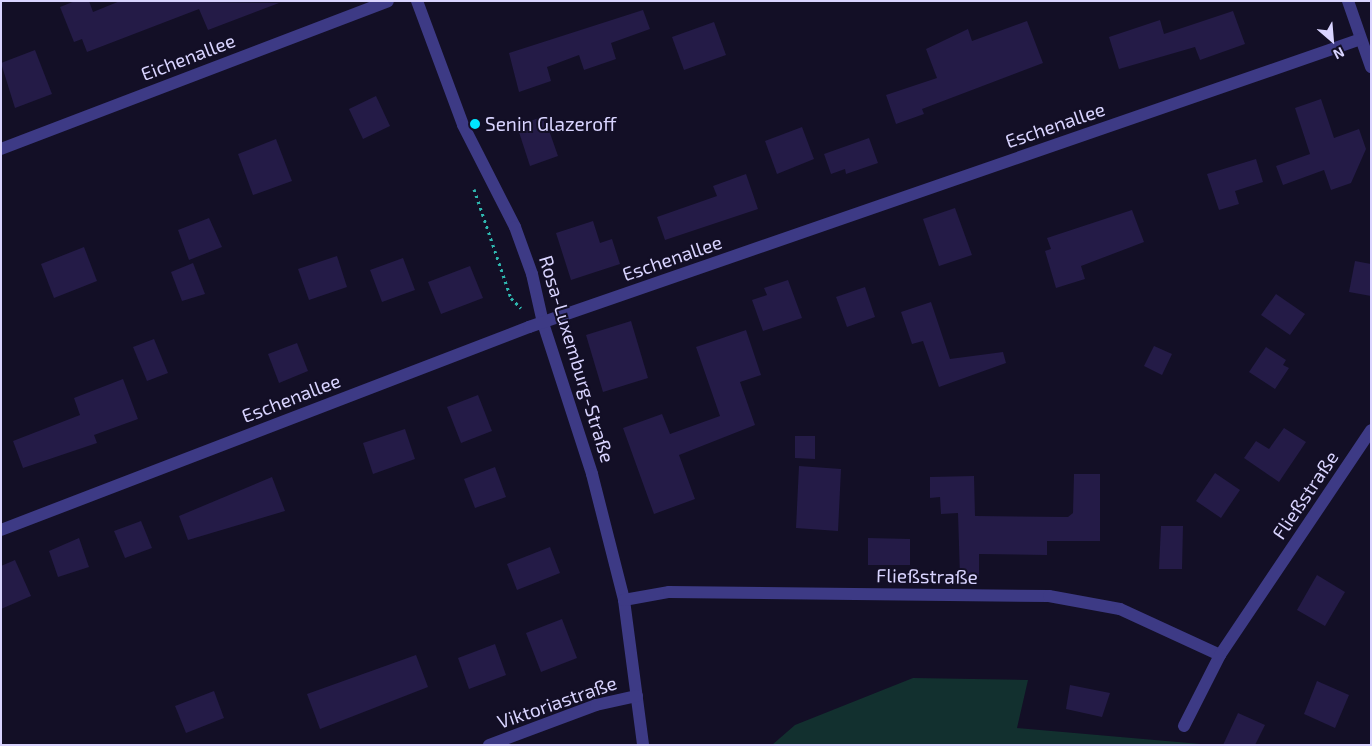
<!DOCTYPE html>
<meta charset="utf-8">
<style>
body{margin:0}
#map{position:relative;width:1372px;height:746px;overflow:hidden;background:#130f26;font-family:"Exo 2",sans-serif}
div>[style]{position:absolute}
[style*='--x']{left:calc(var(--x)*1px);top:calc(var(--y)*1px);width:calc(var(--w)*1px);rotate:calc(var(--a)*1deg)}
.green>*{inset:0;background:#12302f}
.building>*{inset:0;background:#241b47}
.path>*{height:3px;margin-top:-1.5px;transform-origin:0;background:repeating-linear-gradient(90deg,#2fb8b0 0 2.5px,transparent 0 6.5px)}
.minor>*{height:12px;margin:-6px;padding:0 6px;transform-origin:6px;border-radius:6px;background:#3d3a85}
.dots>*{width:14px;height:14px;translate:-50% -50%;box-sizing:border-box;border:2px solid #130f26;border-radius:50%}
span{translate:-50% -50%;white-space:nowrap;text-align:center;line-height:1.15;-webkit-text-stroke:4px #130f26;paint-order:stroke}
.street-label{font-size:19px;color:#d9d4ff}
.poi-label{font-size:19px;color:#d9d4ff}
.left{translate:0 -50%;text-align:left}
.frame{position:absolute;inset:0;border:2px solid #d9d4ff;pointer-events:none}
.north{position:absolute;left:1307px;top:15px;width:50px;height:50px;-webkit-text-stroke:4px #130f26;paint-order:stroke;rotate:153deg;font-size:14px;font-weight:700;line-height:20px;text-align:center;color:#d9d4ff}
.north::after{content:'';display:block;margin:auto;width:18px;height:22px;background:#d9d4ff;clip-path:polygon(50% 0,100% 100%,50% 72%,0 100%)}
</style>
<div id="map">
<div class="green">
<i style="clip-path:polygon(913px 678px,1028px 680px,1017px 728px,1212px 745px,772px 745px,795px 725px)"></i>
</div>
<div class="building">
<i style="clip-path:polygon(75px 1px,89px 1px,93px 12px,120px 1px,279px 3px,208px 30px,199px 9px,87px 52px,82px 39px,74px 42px,60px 7px)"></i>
<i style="clip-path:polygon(643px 10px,650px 29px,611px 43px,616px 59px,584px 70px,579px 55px,547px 67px,551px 81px,519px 92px,509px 53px)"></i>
<i style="clip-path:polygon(1233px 11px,1245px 44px,1200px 60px,1195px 47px,1119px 69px,1109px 37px,1160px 20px,1164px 34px)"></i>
<i style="clip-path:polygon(1027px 21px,1043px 63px,922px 109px,924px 114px,896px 124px,886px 95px,937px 78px,926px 49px,968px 29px,972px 41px)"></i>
<i style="clip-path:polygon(714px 22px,726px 55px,684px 70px,672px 37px)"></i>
<i style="clip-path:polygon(35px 50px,52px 94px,15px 108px,1px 63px)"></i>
<i style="clip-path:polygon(376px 96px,390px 126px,363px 139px,349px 109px)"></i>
<i style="clip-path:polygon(1321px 99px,1334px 138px,1359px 129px,1366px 149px,1351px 183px,1331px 190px,1324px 170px,1283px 185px,1276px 166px,1310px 154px,1295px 108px)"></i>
<i style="clip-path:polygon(544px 116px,558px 156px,530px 166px,517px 126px)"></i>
<i style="clip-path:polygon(802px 127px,814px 159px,777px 174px,765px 141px)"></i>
<i style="clip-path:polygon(869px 138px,878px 163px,846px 174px,845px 169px,831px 174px,824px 154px)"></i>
<i style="clip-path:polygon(276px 139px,292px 181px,253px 195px,238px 154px)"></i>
<i style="clip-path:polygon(1256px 159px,1263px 182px,1235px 191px,1239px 204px,1219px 210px,1207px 174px)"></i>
<i style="clip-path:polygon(746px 174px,758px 209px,665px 240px,657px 217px,717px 196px,713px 186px)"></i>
<i style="clip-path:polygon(955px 208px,972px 255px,939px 266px,923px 219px)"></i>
<i style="clip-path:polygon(1132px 210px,1144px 242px,1081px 266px,1085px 279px,1056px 288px,1045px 251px,1051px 249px,1047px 238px)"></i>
<i style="clip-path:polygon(209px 218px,222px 247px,189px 260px,178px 230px)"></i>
<i style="clip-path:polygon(593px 221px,600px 243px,612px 239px,620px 264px,571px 280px,556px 233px)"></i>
<i style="clip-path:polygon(84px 247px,97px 281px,54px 298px,41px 264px)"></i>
<i style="clip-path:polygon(337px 256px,347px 287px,309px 300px,298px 269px)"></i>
<i style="clip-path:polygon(403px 258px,415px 290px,382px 302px,370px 270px)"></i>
<i style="clip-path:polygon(1355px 261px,1371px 264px,1371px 296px,1349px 292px)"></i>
<i style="clip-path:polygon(193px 263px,205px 294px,182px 301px,171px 272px)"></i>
<i style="clip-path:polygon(470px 266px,483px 298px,441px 314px,428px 282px)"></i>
<i style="clip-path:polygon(788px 280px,802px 318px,763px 331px,752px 300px,767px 295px,764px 288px)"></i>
<i style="clip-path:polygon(865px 287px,875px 317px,847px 327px,836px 297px)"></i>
<i style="clip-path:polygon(1276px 294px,1305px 314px,1290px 335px,1261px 315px)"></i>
<i style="clip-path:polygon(931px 302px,950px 359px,1003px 352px,1006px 363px,939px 387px,923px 341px,912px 344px,901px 312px)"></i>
<i style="clip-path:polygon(631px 321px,648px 378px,603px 392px,586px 335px)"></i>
<i style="clip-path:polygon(746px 330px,761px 375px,740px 382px,755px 425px,679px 455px,695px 499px,654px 514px,623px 428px,662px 414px,670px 434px,720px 416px,696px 347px)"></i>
<i style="clip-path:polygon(154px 339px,168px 373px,147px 381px,133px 347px)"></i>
<i style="clip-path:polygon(297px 343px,308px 371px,279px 383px,268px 354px)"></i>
<i style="clip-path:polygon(1154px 346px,1172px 354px,1162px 375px,1144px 366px)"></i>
<i style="clip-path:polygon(1266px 347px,1286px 360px,1283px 365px,1289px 368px,1275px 389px,1249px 372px)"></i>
<i style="clip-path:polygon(123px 379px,138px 419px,94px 435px,97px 443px,23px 468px,13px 441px,80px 415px,74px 398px)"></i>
<i style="clip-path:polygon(478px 395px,492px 431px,461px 443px,447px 407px)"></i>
<i style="clip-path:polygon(1284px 428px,1306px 442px,1279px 482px,1244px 458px,1256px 441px,1269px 449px)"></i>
<i style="clip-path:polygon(405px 429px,415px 459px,373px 474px,363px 443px)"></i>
<i style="clip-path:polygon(795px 436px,815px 436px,815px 459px,795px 458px)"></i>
<i style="clip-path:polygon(799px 466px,841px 469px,838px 531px,796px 528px)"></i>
<i style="clip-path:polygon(495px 467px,506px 497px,475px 508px,464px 479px)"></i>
<i style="clip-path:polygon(1215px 473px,1240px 490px,1221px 518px,1196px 501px)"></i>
<i style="clip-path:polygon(1074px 474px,1100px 474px,1100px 541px,1047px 541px,1047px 555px,979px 554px,979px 577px,960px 577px,958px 513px,941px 514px,940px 497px,930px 498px,930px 477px,974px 476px,975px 516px,1068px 517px,1073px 513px)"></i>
<i style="clip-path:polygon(272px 477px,285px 511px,188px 540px,179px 516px)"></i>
<i style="clip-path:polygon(141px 521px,152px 548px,125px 558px,114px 531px)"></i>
<i style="clip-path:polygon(1161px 526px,1183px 526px,1182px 569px,1159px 569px)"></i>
<i style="clip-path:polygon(79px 538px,89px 567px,58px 577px,49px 551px)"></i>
<i style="clip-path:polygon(868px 538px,910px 539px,910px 565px,868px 565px)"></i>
<i style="clip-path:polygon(550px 547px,560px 573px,517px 590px,507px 564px)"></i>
<i style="clip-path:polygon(15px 560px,31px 596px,1px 609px,1px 566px)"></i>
<i style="clip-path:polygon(1317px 575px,1345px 592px,1325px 626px,1297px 610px)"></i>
<i style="clip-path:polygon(562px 619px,577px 658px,541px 672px,526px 633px)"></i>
<i style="clip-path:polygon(495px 644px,506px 675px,469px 689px,458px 658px)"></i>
<i style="clip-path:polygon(416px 655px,428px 687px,320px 729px,307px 694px)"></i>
<i style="clip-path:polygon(1317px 681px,1349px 695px,1335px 728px,1304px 714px)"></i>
<i style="clip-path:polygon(1070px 685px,1110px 693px,1102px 717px,1066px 709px)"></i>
<i style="clip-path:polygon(214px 691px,224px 718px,186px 733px,175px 706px)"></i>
<i style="clip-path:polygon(1238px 713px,1265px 725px,1255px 745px,1223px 745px)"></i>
</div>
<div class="path">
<i style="--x:474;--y:189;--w:115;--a:71.3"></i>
<i style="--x:511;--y:298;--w:14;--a:45"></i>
</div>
<div class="minor">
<i style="--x:417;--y:1;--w:132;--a:69.6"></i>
<i style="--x:463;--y:125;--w:114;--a:63"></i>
<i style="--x:515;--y:227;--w:50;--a:70.1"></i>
<i style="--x:532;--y:274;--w:50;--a:77.3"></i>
<i style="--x:543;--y:323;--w:159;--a:72"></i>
<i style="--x:592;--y:474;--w:130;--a:75.7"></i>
<i style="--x:624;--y:600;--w:146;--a:82.5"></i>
<i style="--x:1348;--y:1;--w:70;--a:70.8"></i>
<i style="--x:1;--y:149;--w:414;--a:-20.9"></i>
<i style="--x:1;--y:530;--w:566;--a:-21.03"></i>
<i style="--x:529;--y:327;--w:880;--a:-19.09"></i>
<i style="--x:624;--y:600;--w:46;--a:-10.1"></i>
<i style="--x:669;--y:592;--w:380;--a:0.6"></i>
<i style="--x:1049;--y:596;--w:72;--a:10.4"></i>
<i style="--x:1120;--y:609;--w:110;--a:24.7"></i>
<i style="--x:1220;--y:655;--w:271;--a:-56.1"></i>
<i style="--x:1184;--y:726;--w:80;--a:-63.1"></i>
<i style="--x:489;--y:745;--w:114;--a:-20.5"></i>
<i style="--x:596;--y:705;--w:42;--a:-12.4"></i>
</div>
<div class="dots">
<i style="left:475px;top:124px;background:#00e5ff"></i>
</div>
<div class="street-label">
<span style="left:188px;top:57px;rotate:-21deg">Eichenallee</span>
<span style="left:1055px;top:125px;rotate:-19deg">Eschenallee</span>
<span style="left:672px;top:258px;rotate:-19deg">Eschenallee</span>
<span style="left:577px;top:359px;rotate:73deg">Rosa-Luxemburg-Straße</span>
<span style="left:291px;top:398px;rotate:-21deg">Eschenallee</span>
<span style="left:1305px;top:495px;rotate:-56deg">Fließstraße</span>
<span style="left:927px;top:576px;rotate:1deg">Fließstraße</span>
<span style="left:557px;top:702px;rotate:-19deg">Viktoriastraße</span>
</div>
<div class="poi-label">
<span class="left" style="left:485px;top:124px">Senin Glazeroff</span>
</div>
<div class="frame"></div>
<div class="north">N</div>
</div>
